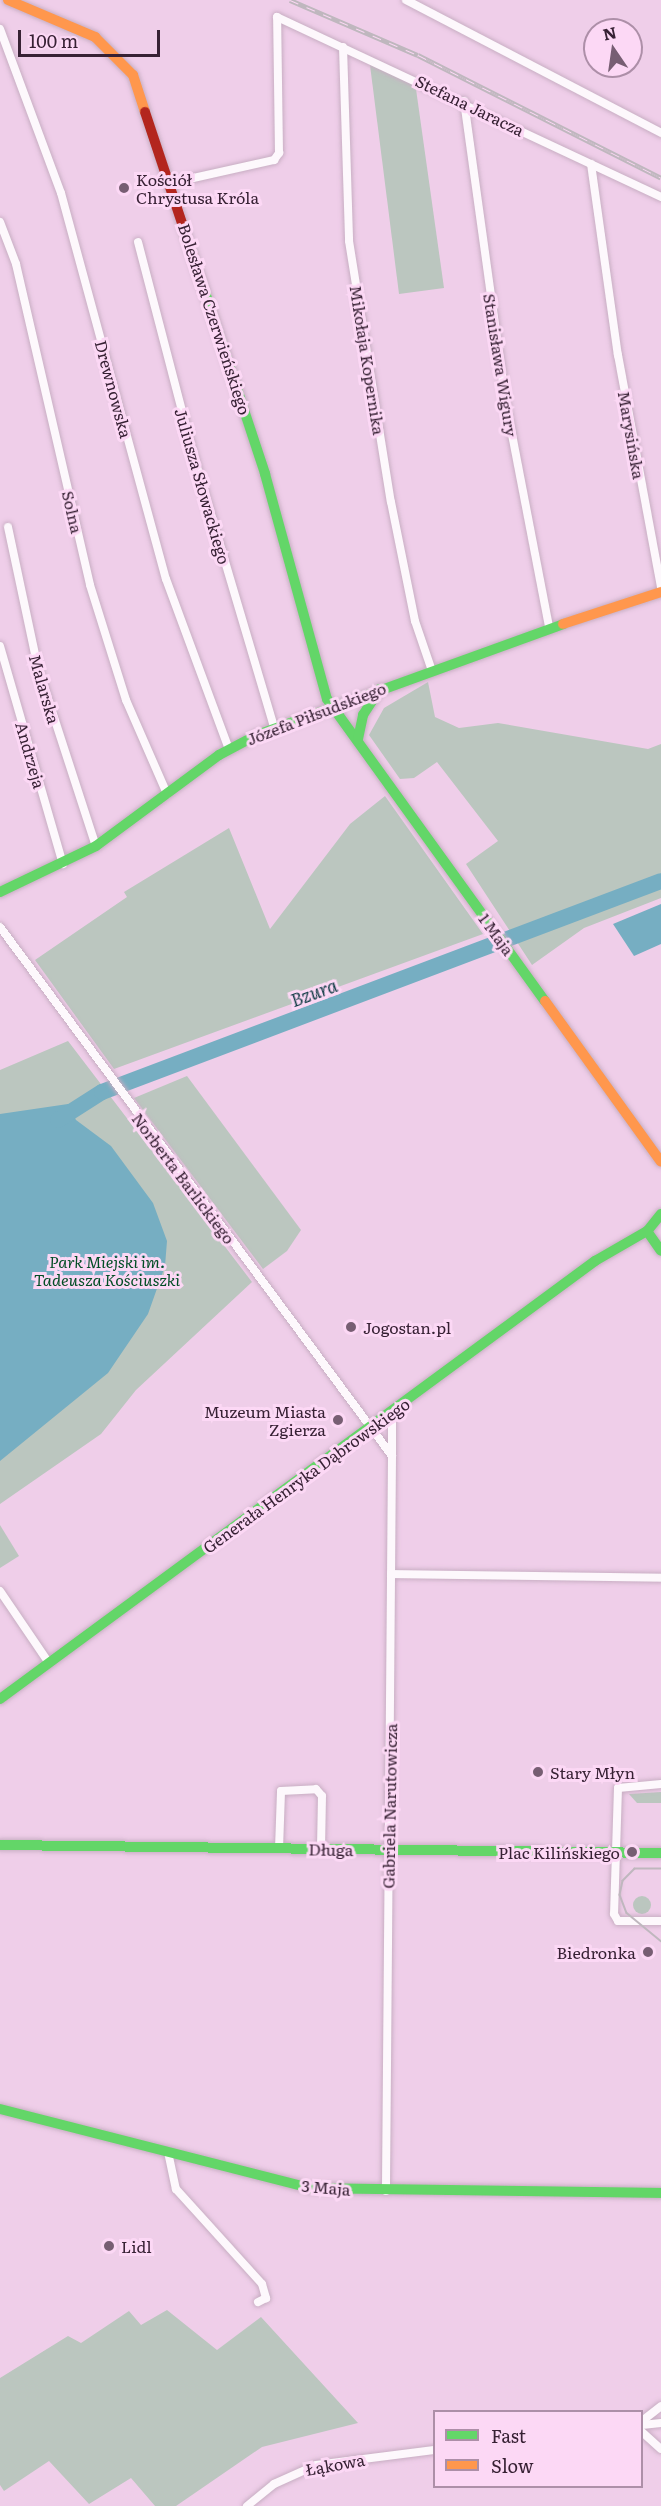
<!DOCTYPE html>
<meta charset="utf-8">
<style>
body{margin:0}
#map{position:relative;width:661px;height:2506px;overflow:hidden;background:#efcee9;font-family:Literata,serif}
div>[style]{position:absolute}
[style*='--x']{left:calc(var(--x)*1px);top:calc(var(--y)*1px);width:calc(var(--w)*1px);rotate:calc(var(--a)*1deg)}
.green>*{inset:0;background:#bbc6bf}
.round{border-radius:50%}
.water>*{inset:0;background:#76aec2}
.river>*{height:16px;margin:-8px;padding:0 8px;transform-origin:8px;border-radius:8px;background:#76aec2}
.roads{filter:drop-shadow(0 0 2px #c8aec3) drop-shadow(0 0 2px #c8aec3)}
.street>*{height:8px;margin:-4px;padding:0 4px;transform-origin:4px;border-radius:4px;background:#fdf8fc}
.fast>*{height:10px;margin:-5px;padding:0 5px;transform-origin:5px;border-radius:5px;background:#63d668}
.slow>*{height:10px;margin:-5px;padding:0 5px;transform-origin:5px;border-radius:5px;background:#ff974d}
.jam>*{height:10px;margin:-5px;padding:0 5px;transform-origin:5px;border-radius:5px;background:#b3261e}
.tram>*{height:1.5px;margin:-0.75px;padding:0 0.75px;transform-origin:0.75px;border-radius:0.75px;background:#bfb7be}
.rail>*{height:5px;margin-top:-2.5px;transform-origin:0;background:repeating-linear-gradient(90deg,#fcd8f5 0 9px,#bfb7be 0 18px);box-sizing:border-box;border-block:2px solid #bfb7be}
.dots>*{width:16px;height:16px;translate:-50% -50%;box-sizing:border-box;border:3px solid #fcd8f5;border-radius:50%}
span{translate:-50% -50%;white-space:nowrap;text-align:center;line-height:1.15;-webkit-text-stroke:6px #fcd8f5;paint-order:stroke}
.street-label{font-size:16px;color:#372134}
.poi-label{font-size:16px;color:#372134}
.left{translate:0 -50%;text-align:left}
.right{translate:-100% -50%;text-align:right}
.park-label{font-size:16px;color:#004d24;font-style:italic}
.water-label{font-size:18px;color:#103b44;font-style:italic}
.legend{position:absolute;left:433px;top:2410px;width:210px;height:78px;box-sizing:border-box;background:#fcd8f5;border:2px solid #ad8fa8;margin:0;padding:8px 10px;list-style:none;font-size:18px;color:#372134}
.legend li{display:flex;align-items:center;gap:12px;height:30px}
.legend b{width:30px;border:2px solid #ad8fa8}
.north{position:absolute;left:583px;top:18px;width:60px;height:60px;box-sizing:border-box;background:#fcd8f5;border:2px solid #ad8fa8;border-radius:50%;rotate:347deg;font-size:16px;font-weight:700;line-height:24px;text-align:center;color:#372134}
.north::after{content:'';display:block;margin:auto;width:21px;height:27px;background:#775e73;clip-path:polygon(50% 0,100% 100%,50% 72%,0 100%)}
.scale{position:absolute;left:18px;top:30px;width:142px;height:27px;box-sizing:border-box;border:3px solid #372134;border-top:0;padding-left:8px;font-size:18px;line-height:21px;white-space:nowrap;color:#372134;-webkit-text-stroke:4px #fcd8f5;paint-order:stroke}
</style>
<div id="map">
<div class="green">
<i style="clip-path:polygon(370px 65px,415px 82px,444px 288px,399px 294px)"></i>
<i style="clip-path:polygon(428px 682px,435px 717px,459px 728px,498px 723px,648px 749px,661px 744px,661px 898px,584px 928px,532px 965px,466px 864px,498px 841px,437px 762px,414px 778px,400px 779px,369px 735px,384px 708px)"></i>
<i style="clip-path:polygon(385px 796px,483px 934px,114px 1069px,35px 960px,127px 897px,124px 892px,229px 828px,270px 929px,350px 824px)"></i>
<i style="clip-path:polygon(68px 1041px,252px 1282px,136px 1390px,101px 1434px,0 1504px,0 1070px)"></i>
<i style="clip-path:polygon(187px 1076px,301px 1230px,287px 1251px,263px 1269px,134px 1098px)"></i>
<i style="clip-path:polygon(0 1525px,19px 1556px,0 1568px)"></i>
<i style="clip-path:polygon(661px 1792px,661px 1803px,637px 1803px,629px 1794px)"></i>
<i class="round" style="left:633px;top:1896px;width:18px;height:18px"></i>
<i style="clip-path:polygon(167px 2310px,217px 2350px,261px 2317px,358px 2423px,262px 2447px,176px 2506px,155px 2506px,131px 2478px,89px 2504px,49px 2461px,4px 2491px,0 2485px,0 2378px,68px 2336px,81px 2343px,129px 2311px,141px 2325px)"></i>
</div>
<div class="water">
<i style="clip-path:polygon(661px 904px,661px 944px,634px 956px,613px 924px)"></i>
<i style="clip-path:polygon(68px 1104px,76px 1120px,111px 1146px,153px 1203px,167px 1241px,165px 1266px,148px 1314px,108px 1373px,0 1461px,0 1114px)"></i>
</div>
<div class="river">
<i style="--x:58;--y:1120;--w:52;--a:-32.5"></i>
<i style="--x:102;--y:1092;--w:597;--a:-20.68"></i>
</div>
<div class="roads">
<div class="street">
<i style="--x:406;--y:0;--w:288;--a:27.5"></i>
<i style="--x:0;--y:29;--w:175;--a:69.6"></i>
<i style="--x:61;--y:193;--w:400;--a:74.8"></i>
<i style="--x:166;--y:579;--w:181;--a:69.7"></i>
<i style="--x:343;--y:47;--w:194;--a:88.2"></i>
<i style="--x:349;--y:241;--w:264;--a:80.9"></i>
<i style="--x:391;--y:502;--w:121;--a:78.6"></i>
<i style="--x:415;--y:621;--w:50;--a:71.2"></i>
<i style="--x:464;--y:101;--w:300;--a:82.1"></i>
<i style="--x:505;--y:398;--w:233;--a:79.1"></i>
<i style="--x:591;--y:164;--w:193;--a:82"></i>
<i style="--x:618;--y:355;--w:236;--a:79.5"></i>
<i style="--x:171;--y:183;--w:106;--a:-12.6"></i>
<i style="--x:274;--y:160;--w:9;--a:-54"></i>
<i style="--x:279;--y:153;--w:136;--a:-90.8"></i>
<i style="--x:277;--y:17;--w:424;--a:25.1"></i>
<i style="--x:0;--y:222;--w:45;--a:69.1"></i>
<i style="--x:16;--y:264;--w:329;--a:77"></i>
<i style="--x:90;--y:585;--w:121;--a:72.6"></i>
<i style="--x:126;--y:700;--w:103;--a:66.4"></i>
<i style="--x:138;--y:242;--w:215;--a:75.4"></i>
<i style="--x:192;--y:450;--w:289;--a:73.5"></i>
<i style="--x:8;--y:527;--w:144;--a:78"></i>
<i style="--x:38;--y:668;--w:187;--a:72"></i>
<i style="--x:0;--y:646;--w:227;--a:73.9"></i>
<i style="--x:0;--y:927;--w:658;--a:53.46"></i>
<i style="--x:392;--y:1456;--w:735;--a:90.47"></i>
<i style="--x:392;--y:1456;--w:44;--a:-90"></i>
<i style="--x:391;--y:1574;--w:270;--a:0.8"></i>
<i style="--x:0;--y:1591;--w:87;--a:55.8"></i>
<i style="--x:661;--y:1784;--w:43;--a:174.7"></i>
<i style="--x:618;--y:1788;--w:126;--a:91.8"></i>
<i style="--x:614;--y:1914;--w:8;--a:60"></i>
<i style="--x:618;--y:1921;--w:43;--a:0"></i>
<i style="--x:279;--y:1849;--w:58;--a:-88"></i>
<i style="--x:281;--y:1791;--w:35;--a:-3"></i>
<i style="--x:316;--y:1789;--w:9;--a:49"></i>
<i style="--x:322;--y:1796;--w:53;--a:91.1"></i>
<i style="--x:168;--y:2152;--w:38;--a:78"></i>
<i style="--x:176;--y:2189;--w:128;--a:47.8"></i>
<i style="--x:262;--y:2284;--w:15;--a:74"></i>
<i style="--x:266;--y:2298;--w:9;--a:153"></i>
<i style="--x:642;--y:2421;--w:24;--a:-38"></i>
<i style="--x:642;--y:2425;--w:19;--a:-6"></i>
<i style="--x:642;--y:2432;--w:25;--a:42"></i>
<i style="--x:247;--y:2506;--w:35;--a:-39"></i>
<i style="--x:274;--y:2484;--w:46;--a:-24.3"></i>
<i style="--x:316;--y:2465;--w:119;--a:-7.2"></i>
</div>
<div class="fast">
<i style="--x:201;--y:280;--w:204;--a:71.7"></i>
<i style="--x:265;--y:474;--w:233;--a:74.6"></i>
<i style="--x:327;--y:699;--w:372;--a:54.2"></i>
<i style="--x:358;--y:739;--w:25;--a:-78"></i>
<i style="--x:363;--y:715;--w:31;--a:-57"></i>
<i style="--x:0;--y:892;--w:106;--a:-25.6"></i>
<i style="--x:96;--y:846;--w:153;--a:-36.5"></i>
<i style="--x:219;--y:755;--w:43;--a:-27.8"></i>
<i style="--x:257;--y:735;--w:326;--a:-19.9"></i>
<i style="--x:661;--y:1214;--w:22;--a:129"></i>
<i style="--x:647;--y:1231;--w:24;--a:55"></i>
<i style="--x:0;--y:1699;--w:739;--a:-36.36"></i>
<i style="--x:595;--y:1261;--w:60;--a:-30"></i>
<i style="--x:0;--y:1845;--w:661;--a:0.69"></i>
<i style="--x:0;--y:2109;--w:320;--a:14.3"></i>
<i style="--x:310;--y:2188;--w:351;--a:0.8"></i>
</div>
<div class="slow">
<i style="--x:8;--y:0;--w:95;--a:23"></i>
<i style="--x:95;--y:37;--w:54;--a:45"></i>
<i style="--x:133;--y:75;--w:39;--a:72"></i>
<i style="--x:563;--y:624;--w:103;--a:-18.1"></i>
<i style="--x:545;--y:1001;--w:198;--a:54.2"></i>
</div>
<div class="jam">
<i style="--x:145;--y:112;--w:177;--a:71.6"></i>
</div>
</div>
<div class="tram">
<i style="--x:661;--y:1869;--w:26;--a:180"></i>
<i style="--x:635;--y:1869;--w:17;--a:135"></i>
<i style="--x:623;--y:1881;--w:14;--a:102"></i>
<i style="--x:620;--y:1895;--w:19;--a:69"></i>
<i style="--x:627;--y:1913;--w:44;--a:39.5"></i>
</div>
<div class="rail">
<i style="--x:290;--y:0;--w:139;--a:23.3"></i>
<i style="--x:418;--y:55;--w:272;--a:26.8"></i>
</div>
<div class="dots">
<i style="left:124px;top:188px;background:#775e73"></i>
<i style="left:351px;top:1327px;background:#775e73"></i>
<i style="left:338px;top:1420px;background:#775e73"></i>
<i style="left:538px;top:1772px;background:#775e73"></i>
<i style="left:632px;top:1852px;background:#775e73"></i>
<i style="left:648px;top:1952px;background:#775e73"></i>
<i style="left:109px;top:2246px;background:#775e73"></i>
</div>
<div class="street-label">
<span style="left:470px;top:105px;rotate:26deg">Stefana Jaracza</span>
<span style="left:215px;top:319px;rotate:72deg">Bolesława Czerwieńskiego</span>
<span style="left:368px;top:360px;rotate:81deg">Mikołaja Kopernika</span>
<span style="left:501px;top:365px;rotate:81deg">Stanisława Wigury</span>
<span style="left:114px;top:389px;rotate:75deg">Drewnowska</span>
<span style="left:632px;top:435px;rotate:80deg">Marysińska</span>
<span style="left:203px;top:486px;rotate:74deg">Juliusza Słowackiego</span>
<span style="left:73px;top:512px;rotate:77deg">Solna</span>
<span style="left:45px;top:689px;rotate:74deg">Malarska</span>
<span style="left:316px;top:713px;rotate:-21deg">Józefa Piłsudskiego</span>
<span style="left:31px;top:755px;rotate:74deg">Andrzeja</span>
<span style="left:497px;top:934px;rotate:54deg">1 Maja</span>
<span style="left:184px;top:1178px;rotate:53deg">Norberta Barlickiego</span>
<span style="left:306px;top:1475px;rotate:-36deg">Generała Henryka Dąbrowskiego</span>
<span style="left:389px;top:1806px;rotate:-89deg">Gabriela Narutowicza</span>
<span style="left:331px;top:1849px;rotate:1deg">Długa</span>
<span style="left:326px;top:2187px;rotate:5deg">3 Maja</span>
<span style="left:335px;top:2464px;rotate:-10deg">Łąkowa</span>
</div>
<div class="poi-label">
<span class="left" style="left:136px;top:188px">Kościół<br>Chrystusa Króla</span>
<span class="left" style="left:363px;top:1327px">Jogostan.pl</span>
<span class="right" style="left:326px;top:1420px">Muzeum Miasta<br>Zgierza</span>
<span class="left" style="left:550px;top:1772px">Stary Młyn</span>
<span class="right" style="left:620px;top:1852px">Plac Kilińskiego</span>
<span class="right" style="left:636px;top:1952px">Biedronka</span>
<span class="left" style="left:121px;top:2246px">Lidl</span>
</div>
<div class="park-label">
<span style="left:107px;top:1270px">Park Miejski im.<br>Tadeusza Kościuszki</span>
</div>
<div class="water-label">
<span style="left:314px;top:993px;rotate:-20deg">Bzura</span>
</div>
<ul class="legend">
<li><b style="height:8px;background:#63d668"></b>Fast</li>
<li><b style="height:8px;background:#ff974d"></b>Slow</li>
</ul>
<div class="north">N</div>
<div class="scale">100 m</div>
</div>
